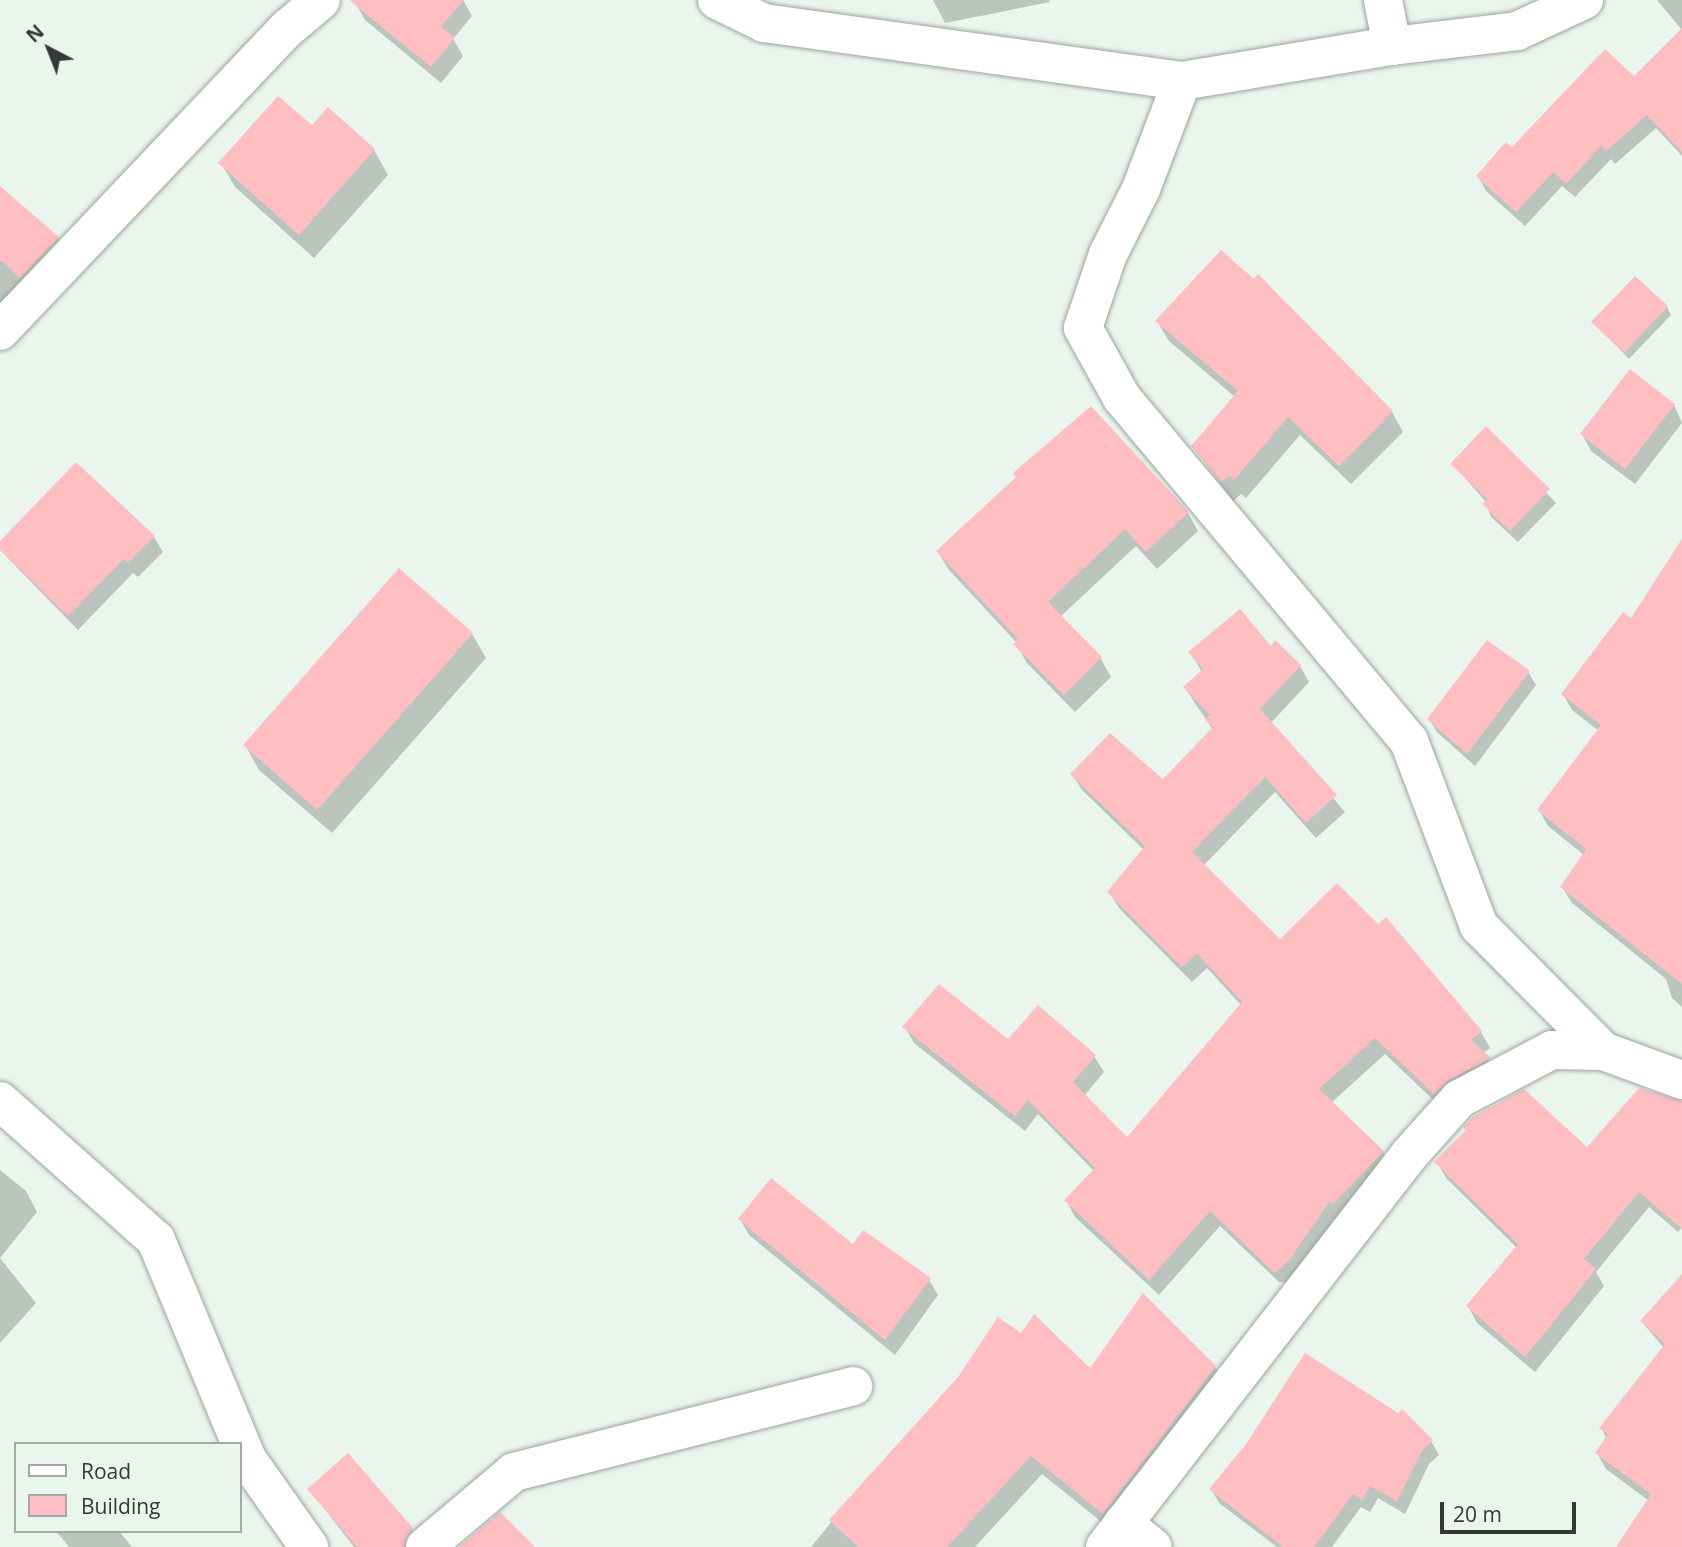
<!DOCTYPE html>
<style>
body{margin:0}
#map{position:relative;width:1682px;height:1547px;overflow:hidden;background:#eaf6ed;font-family:"Open Sans",sans-serif}
div>[style]{position:absolute}
[style*='--x']{left:calc(var(--x)*1px);top:calc(var(--y)*1px);width:calc(var(--w)*1px);rotate:calc(var(--a)*1deg)}
.shadow>*{inset:0;background:#0003}
.building>*{inset:0;background:#ffbec1}
.roads{filter:drop-shadow(0 0 2px #99a59d) drop-shadow(0 0 2px #99a59d)}
.minor>*{height:38px;margin:-19px;padding:0 19px;transform-origin:19px;border-radius:19px;background:#fff}
span{translate:-50% -50%;white-space:nowrap;text-align:center;line-height:1.15;-webkit-text-stroke:6px #eaf6ed;paint-order:stroke}
.legend{position:absolute;left:14px;top:1442px;width:228px;height:91px;box-sizing:border-box;background:#eaf6ed;border:2px solid #a1aaa4;margin:0;padding:9px 12px;list-style:none;font-size:21px;color:#343936}
.legend li{display:flex;align-items:center;gap:14px;height:35px}
.legend b{width:35px;border:2px solid #a1aaa4}
.north{position:absolute;left:14px;top:14px;width:70px;height:70px;-webkit-text-stroke:5px #eaf6ed;paint-order:stroke;rotate:318deg;font-size:19px;font-weight:700;line-height:28px;text-align:center;color:#343936}
.north::after{content:'';display:block;margin:auto;width:24px;height:32px;background:#343936;clip-path:polygon(50% 0,100% 100%,50% 72%,0 100%)}
.scale{position:absolute;left:1440px;top:1502px;width:136px;height:32px;box-sizing:border-box;border:4px solid #343936;border-top:0;padding-left:9px;font-size:21px;line-height:24px;white-space:nowrap;color:#343936;-webkit-text-stroke:5px #eaf6ed;paint-order:stroke}
</style>
<div id="map">
<div class="shadow">
<i style="clip-path:polygon(360px 0,463px 0,472px 16px,453px 39px,463px 56px,441px 83px,365px 20px,356px 4px)"></i>
<i style="clip-path:polygon(933px 0,1049px 0,1050px 2px,945px 23px)"></i>
<i style="clip-path:polygon(1657px 0,1682px 0,1682px 156px,1656px 128px,1615px 164px,1611px 159px,1575px 197px,1562px 186px,1525px 226px,1486px 191px,1478px 176px,1512px 149px,1634px 79px,1682px 30px)"></i>
<i style="clip-path:polygon(328px 110px,374px 150px,388px 175px,314px 258px,235px 187px,221px 163px,312px 128px)"></i>
<i style="clip-path:polygon(0 201px,58px 238px,67px 255px,0 320px)"></i>
<i style="clip-path:polygon(1258px 277px,1392px 412px,1403px 432px,1351px 484px,1300px 435px,1246px 498px,1241px 494px,1233px 501px,1193px 446px,1235px 397px,1169px 341px,1157px 321px)"></i>
<i style="clip-path:polygon(1667px 307px,1671px 315px,1629px 359px,1593px 322px)"></i>
<i style="clip-path:polygon(1674px 405px,1682px 423px,1635px 484px,1591px 451px,1582px 434px)"></i>
<i style="clip-path:polygon(1486px 429px,1556px 503px,1518px 542px,1491px 517px,1486px 502px,1453px 464px)"></i>
<i style="clip-path:polygon(76px 464px,154px 537px,163px 552px,138px 577px,133px 573px,78px 630px,0 550px,0 544px)"></i>
<i style="clip-path:polygon(1188px 513px,1198px 531px,1157px 569px,1136px 546px,1060px 617px,1101px 659px,1111px 677px,1075px 712px,1026px 662px,1016px 642px,949px 570px,938px 552px)"></i>
<i style="clip-path:polygon(1682px 542px,1682px 1007px,1672px 998px,1666px 979px,1572px 903px,1562px 887px,1584px 855px,1548px 826px,1539px 810px,1599px 731px,1572px 710px,1563px 694px,1631px 620px)"></i>
<i style="clip-path:polygon(399px 570px,472px 634px,486px 658px,332px 833px,259px 770px,245px 745px)"></i>
<i style="clip-path:polygon(1270px 648px,1300px 666px,1309px 682px,1270px 724px,1345px 812px,1316px 838px,1275px 792px,1203px 866px,1280px 942px,1481px 1032px,1490px 1048px,1483px 1053px,1498px 1074px,1444px 1110px,1385px 1054px,1331px 1103px,1383px 1152px,1392px 1169px,1291px 1282px,1279px 1282px,1220px 1226px,1159px 1295px,1075px 1217px,1066px 1200px,1094px 1171px,1038px 1114px,1025px 1131px,914px 1043px,905px 1027px,1094px 1056px,1104px 1072px,1084px 1096px,1127px 1140px,1242px 1006px,1207px 968px,1192px 982px,1119px 908px,1109px 892px,1144px 850px,1082px 790px,1072px 774px,1163px 782px,1213px 730px,1185px 688px,1202px 672px,1190px 652px)"></i>
<i style="clip-path:polygon(1528px 672px,1536px 685px,1475px 766px,1437px 732px,1429px 719px)"></i>
<i style="clip-path:polygon(1682px 1102px,1682px 1228px,1678px 1232px,1649px 1207px,1596px 1272px,1604px 1286px,1535px 1372px,1477px 1323px,1468px 1306px,1517px 1248px,1446px 1178px,1437px 1162px,1587px 1150px)"></i>
<i style="clip-path:polygon(0 1170px,26px 1191px,37px 1212px,0 1258px,36px 1303px,0 1343px)"></i>
<i style="clip-path:polygon(740px 1219px,853px 1247px,929px 1280px,938px 1295px,895px 1355px,749px 1235px)"></i>
<i style="clip-path:polygon(1682px 1276px,1682px 1547px,1658px 1547px,1649px 1501px,1606px 1469px,1597px 1453px,1607px 1439px,1601px 1428px,1664px 1348px,1642px 1322px)"></i>
<i style="clip-path:polygon(1021px 1336px,1090px 1370px,1215px 1367px,1226px 1386px,1114px 1532px,1042px 1474px,975px 1547px,811px 1547px,869px 1476px)"></i>
<i style="clip-path:polygon(1431px 1441px,1439px 1455px,1429px 1464px,1405px 1514px,1378px 1498px,1370px 1512px,1361px 1507px,1332px 1547px,1277px 1547px,1219px 1503px,1211px 1489px)"></i>
<i style="clip-path:polygon(309px 1489px,412px 1529px,420px 1547px,354px 1547px)"></i>
<i style="clip-path:polygon(56px 1531px,119px 1531px,132px 1547px,69px 1547px)"></i>
</div>
<div class="building">
<i style="clip-path:polygon(349px 0,464px 0,441px 27px,455px 38px,431px 67px)"></i>
<i style="clip-path:polygon(1682px 28px,1682px 152px,1647px 115px,1606px 151px,1601px 146px,1566px 184px,1553px 172px,1516px 212px,1476px 176px,1506px 142px,1512px 147px,1605px 49px,1634px 76px)"></i>
<i style="clip-path:polygon(278px 96px,312px 125px,328px 107px,375px 149px,299px 235px,218px 163px)"></i>
<i style="clip-path:polygon(0 186px,59px 237px,20px 278px,0 260px)"></i>
<i style="clip-path:polygon(1221px 250px,1254px 279px,1258px 274px,1393px 411px,1339px 466px,1288px 417px,1234px 480px,1229px 475px,1221px 482px,1191px 446px,1238px 391px,1155px 321px)"></i>
<i style="clip-path:polygon(1635px 276px,1668px 306px,1624px 353px,1591px 322px)"></i>
<i style="clip-path:polygon(1630px 369px,1675px 404px,1625px 469px,1580px 434px)"></i>
<i style="clip-path:polygon(1091px 406px,1189px 512px,1146px 552px,1125px 529px,1048px 602px,1102px 657px,1064px 695px,1013px 644px,1018px 639px,936px 551px,1016px 477px,1013px 473px)"></i>
<i style="clip-path:polygon(1486px 426px,1550px 489px,1510px 531px,1482px 504px,1487px 499px,1450px 464px)"></i>
<i style="clip-path:polygon(76px 462px,155px 536px,128px 563px,124px 559px,68px 616px,0 550px,0 541px)"></i>
<i style="clip-path:polygon(1682px 539px,1682px 984px,1560px 887px,1586px 849px,1537px 810px,1601px 725px,1561px 694px,1623px 612px,1631px 618px)"></i>
<i style="clip-path:polygon(399px 568px,473px 633px,317px 810px,243px 745px)"></i>
<i style="clip-path:polygon(1240px 609px,1271px 646px,1275px 640px,1301px 665px,1260px 709px,1337px 795px,1306px 823px,1265px 777px,1192px 852px,1280px 939px,1337px 883px,1378px 924px,1386px 917px,1482px 1031px,1471px 1040px,1491px 1058px,1449px 1080px,1434px 1094px,1375px 1038px,1319px 1089px,1384px 1151px,1333px 1204px,1329px 1202px,1290px 1259px,1275px 1273px,1210px 1211px,1149px 1280px,1064px 1200px,1095px 1168px,1028px 1100px,1015px 1116px,902px 1027px,939px 984px,1008px 1039px,1038px 1005px,1096px 1055px,1073px 1082px,1127px 1137px,1242px 1002px,1197px 953px,1182px 967px,1107px 892px,1145px 846px,1070px 774px,1110px 733px,1163px 779px,1213px 727px,1205px 720px,1210px 715px,1183px 687px,1203px 669px,1188px 652px)"></i>
<i style="clip-path:polygon(1487px 640px,1530px 671px,1467px 754px,1427px 719px)"></i>
<i style="clip-path:polygon(1639px 1088px,1682px 1101px,1682px 1229px,1639px 1192px,1584px 1259px,1596px 1269px,1525px 1357px,1466px 1306px,1518px 1244px,1434px 1162px,1466px 1130px,1463px 1127px,1473px 1117px,1524px 1089px,1587px 1147px)"></i>
<i style="clip-path:polygon(771px 1178px,853px 1244px,863px 1230px,931px 1278px,885px 1340px,738px 1219px)"></i>
<i style="clip-path:polygon(1682px 1274px,1682px 1547px,1616px 1547px,1651px 1494px,1595px 1453px,1608px 1434px,1599px 1428px,1665px 1344px,1640px 1321px)"></i>
<i style="clip-path:polygon(1143px 1293px,1216px 1366px,1103px 1514px,1031px 1456px,947px 1547px,858px 1547px,829px 1520px,958px 1377px,998px 1317px,1021px 1333px,1034px 1314px,1090px 1368px)"></i>
<i style="clip-path:polygon(1305px 1353px,1398px 1413px,1402px 1409px,1433px 1440px,1422px 1451px,1397px 1501px,1370px 1486px,1362px 1500px,1353px 1494px,1314px 1547px,1283px 1547px,1209px 1489px,1246px 1444px)"></i>
<i style="clip-path:polygon(348px 1453px,413px 1528px,404px 1547px,357px 1547px,307px 1489px)"></i>
<i style="clip-path:polygon(500px 1512px,535px 1547px,459px 1547px)"></i>
</div>
<div class="roads">
<div class="minor">
<i style="--x:717;--y:0;--w:52;--a:26.1"></i>
<i style="--x:764;--y:23;--w:422;--a:7.9"></i>
<i style="--x:1182;--y:81;--w:213;--a:-9.5"></i>
<i style="--x:1392;--y:46;--w:126;--a:-6.8"></i>
<i style="--x:1517;--y:31;--w:74;--a:-24.8"></i>
<i style="--x:1383;--y:0;--w:47;--a:78.9"></i>
<i style="--x:1182;--y:81;--w:116;--a:110.8"></i>
<i style="--x:1141;--y:189;--w:73;--a:116.9"></i>
<i style="--x:1108;--y:254;--w:78;--a:108.7"></i>
<i style="--x:1083;--y:328;--w:80;--a:60.9"></i>
<i style="--x:1122;--y:398;--w:447;--a:50.1"></i>
<i style="--x:1409;--y:741;--w:198;--a:69.3"></i>
<i style="--x:1479;--y:926;--w:176;--a:45.2"></i>
<i style="--x:0;--y:331;--w:418;--a:-46.5"></i>
<i style="--x:288;--y:28;--w:43;--a:-40.3"></i>
<i style="--x:0;--y:1101;--w:209;--a:41.7"></i>
<i style="--x:156;--y:1240;--w:237;--a:67.4"></i>
<i style="--x:247;--y:1459;--w:108;--a:54.8"></i>
<i style="--x:1123;--y:1523;--w:38;--a:39"></i>
<i style="--x:425;--y:1547;--w:116;--a:-40.1"></i>
<i style="--x:514;--y:1472;--w:350;--a:-14.2"></i>
<i style="--x:1105;--y:1547;--w:496;--a:-52.2"></i>
<i style="--x:1409;--y:1155;--w:75;--a:-48.2"></i>
<i style="--x:1459;--y:1099;--w:105;--a:-27.8"></i>
<i style="--x:1552;--y:1050;--w:51;--a:1.1"></i>
<i style="--x:1603;--y:1051;--w:84;--a:20.2"></i>
</div>
</div>
<ul class="legend">
<li><b style="height:9px;background:#fff"></b>Road</li>
<li><b style="height:19px;background:#ffbec1"></b>Building</li>
</ul>
<div class="north">N</div>
<div class="scale">20 m</div>
</div>
